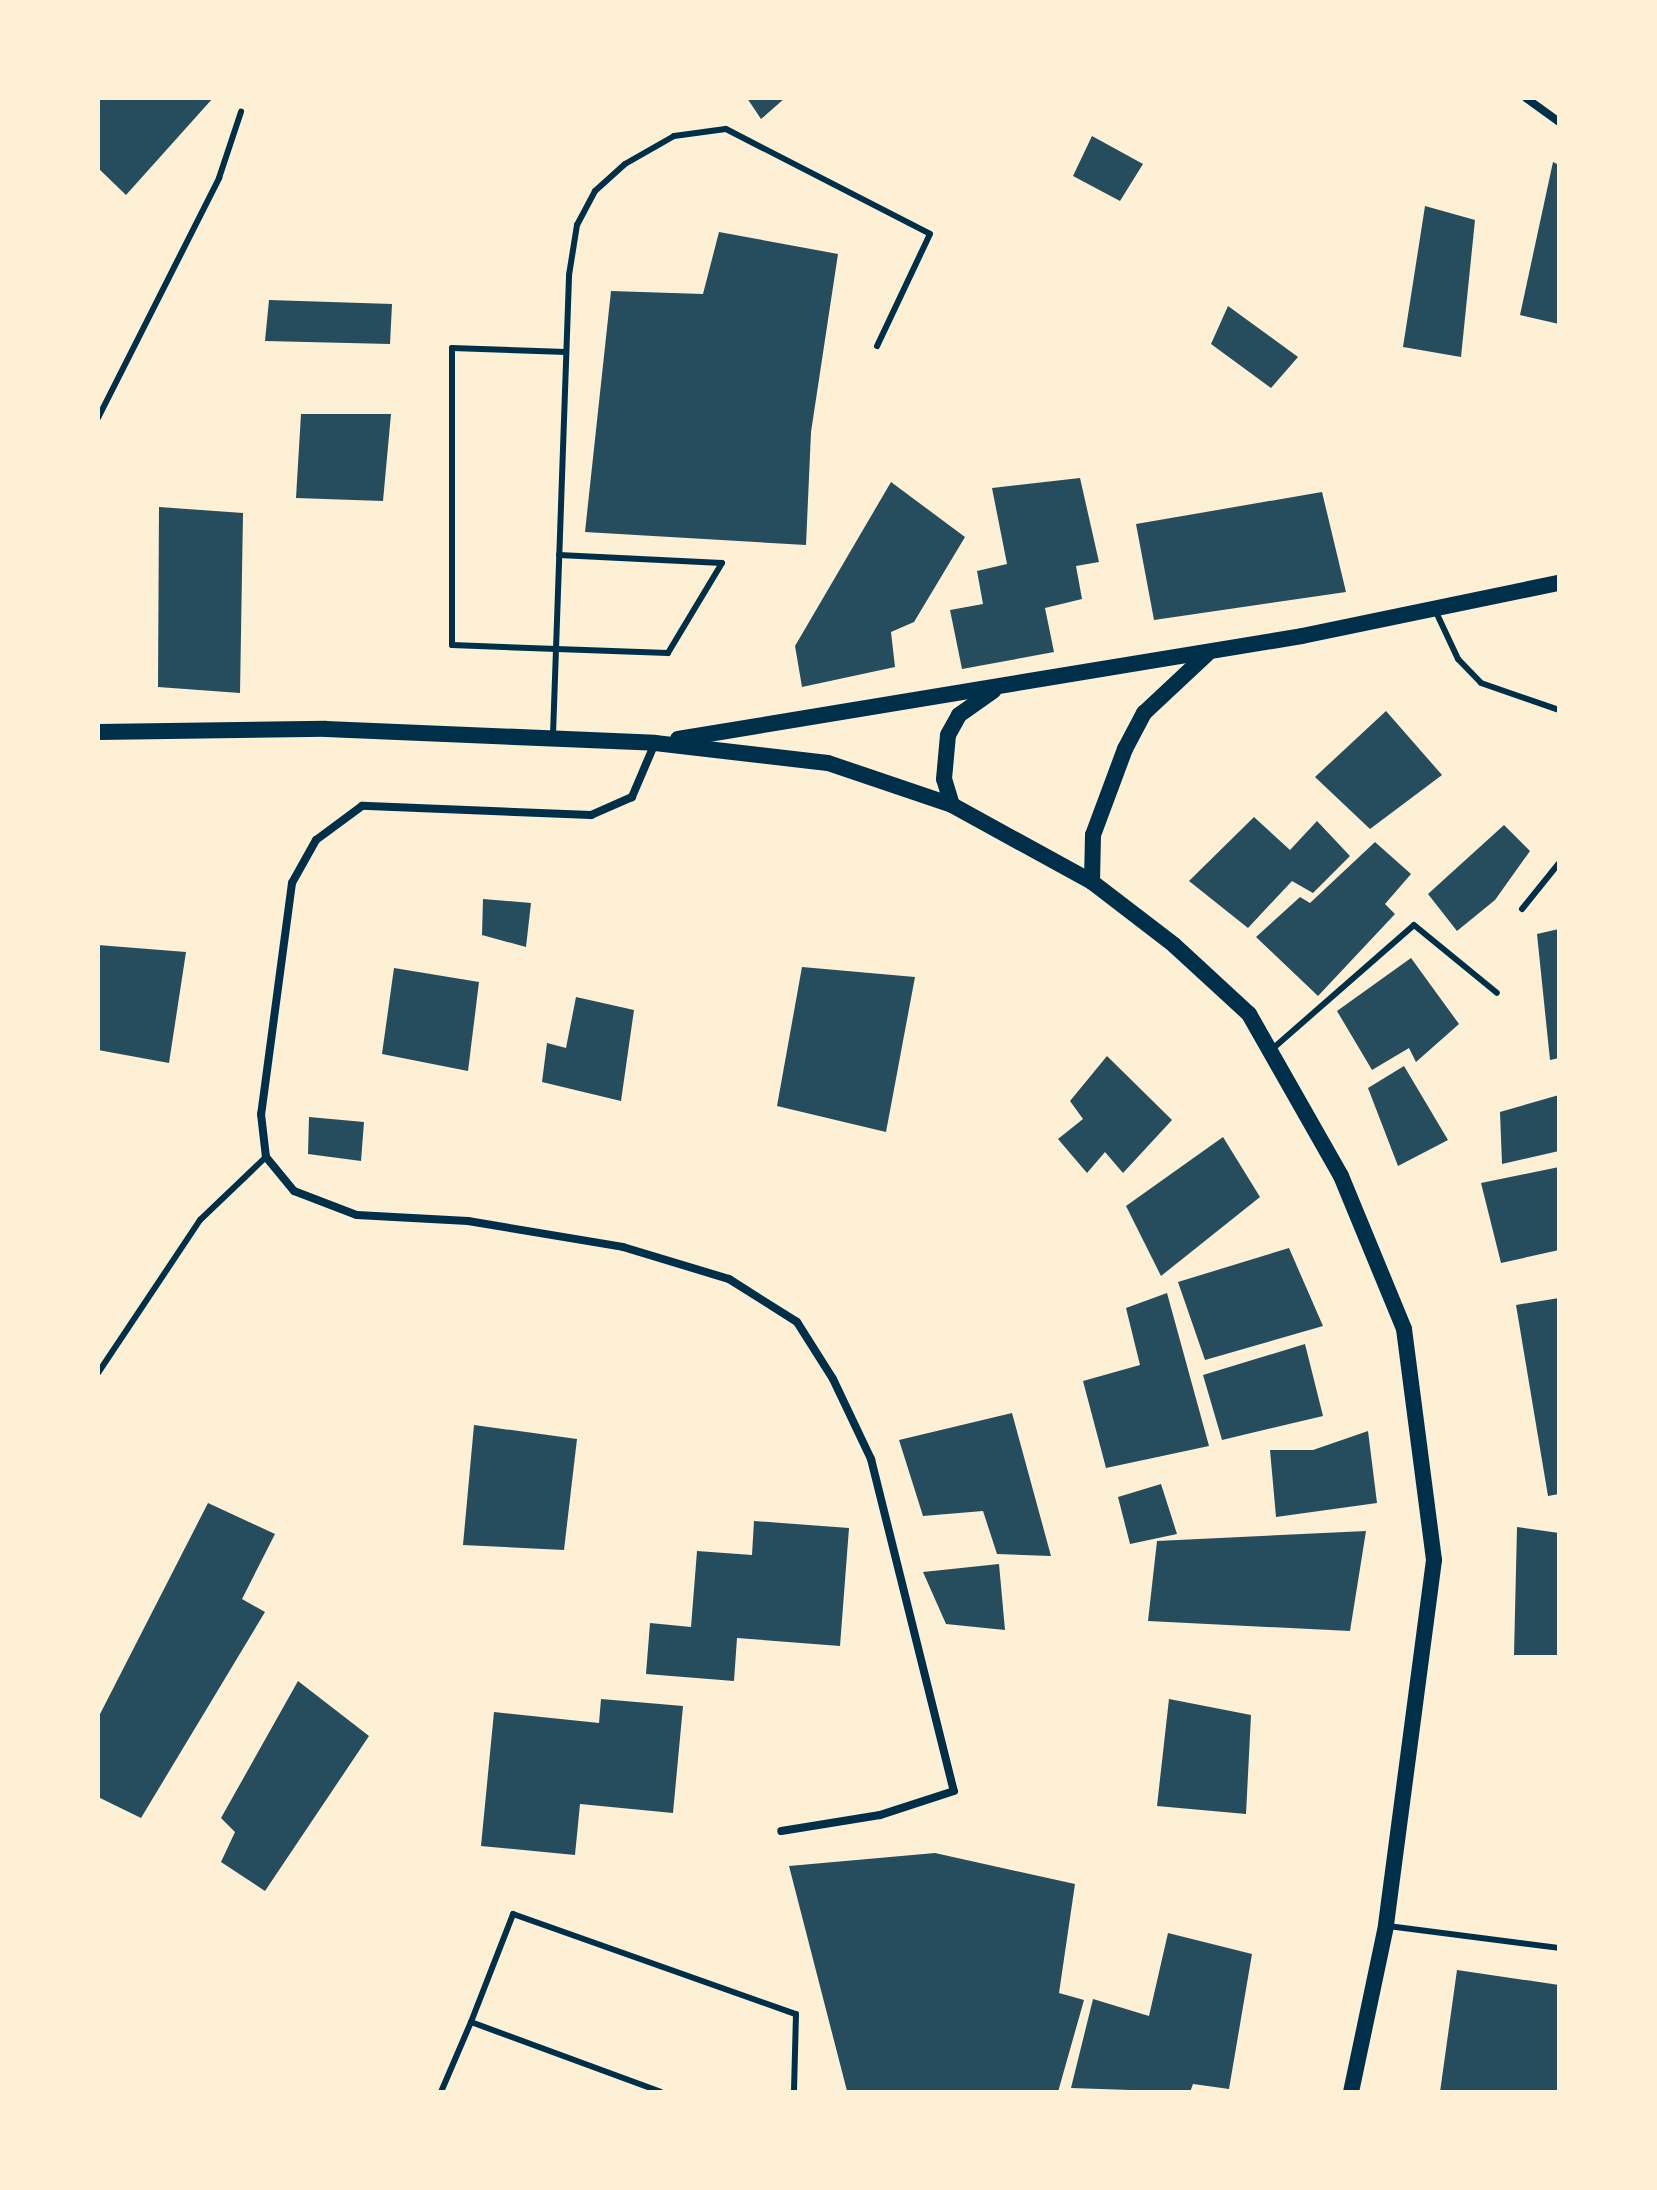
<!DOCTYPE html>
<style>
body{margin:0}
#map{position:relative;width:1657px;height:2190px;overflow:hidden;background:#fdf0d5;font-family:Jost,sans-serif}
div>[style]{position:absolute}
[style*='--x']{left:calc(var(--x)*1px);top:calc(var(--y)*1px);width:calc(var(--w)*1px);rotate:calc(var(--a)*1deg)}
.building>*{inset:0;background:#264d5e}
.service>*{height:6px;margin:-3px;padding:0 3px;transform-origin:3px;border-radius:3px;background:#003049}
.minor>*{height:8px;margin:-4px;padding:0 4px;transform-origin:4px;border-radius:4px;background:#003049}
.secondary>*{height:16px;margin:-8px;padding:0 8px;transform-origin:8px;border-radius:8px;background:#003049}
span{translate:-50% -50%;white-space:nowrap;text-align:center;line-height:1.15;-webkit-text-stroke:6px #fdf0d5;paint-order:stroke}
.frame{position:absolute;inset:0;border:100px solid #fdf0d5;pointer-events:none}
</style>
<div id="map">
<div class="building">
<i style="clip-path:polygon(98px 98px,213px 98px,126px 195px,98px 168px)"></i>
<i style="clip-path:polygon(747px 98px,785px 98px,761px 119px)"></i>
<i style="clip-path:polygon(1092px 136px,1143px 164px,1120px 201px,1073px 176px)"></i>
<i style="clip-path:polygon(1553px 162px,1559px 165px,1559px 324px,1520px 315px)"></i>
<i style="clip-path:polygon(1425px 206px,1475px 220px,1461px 357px,1403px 347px)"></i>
<i style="clip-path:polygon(719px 232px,838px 254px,811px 432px,806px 545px,585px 532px,611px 291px,703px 294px)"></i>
<i style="clip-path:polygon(269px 300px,392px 304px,390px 344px,265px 341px)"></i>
<i style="clip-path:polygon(1228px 306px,1298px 357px,1271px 388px,1211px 344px)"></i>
<i style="clip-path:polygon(301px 414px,391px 414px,383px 501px,296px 498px)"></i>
<i style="clip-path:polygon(1080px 478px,1099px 562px,1076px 566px,1082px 599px,1045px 608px,1054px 652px,962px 669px,950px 610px,983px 604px,977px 571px,1007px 564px,992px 488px)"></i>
<i style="clip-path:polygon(891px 482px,965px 537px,914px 622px,891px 632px,895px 667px,802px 687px,795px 646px)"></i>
<i style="clip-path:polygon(1322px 492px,1346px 592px,1154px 620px,1136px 524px)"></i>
<i style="clip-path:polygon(159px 507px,243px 513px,240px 693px,158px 687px)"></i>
<i style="clip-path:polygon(1386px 711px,1442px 775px,1370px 829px,1315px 777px)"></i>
<i style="clip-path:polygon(1254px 817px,1290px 850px,1317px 821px,1350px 856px,1313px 893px,1292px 881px,1248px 928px,1189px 881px)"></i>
<i style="clip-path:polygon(1504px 825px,1530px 851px,1495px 900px,1457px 931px,1428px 894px)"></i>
<i style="clip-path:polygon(1375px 842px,1411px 874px,1385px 904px,1395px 914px,1318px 996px,1256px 937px,1300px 897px,1310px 903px)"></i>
<i style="clip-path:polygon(483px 899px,531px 903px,526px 947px,482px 935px)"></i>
<i style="clip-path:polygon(1559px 929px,1559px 1058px,1550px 1060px,1537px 934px)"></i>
<i style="clip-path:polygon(98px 945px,186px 952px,169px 1063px,98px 1050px)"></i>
<i style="clip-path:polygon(1411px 958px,1459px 1024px,1416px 1062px,1409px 1048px,1372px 1070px,1337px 1011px)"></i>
<i style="clip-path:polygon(802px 967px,915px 977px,886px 1132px,777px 1106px)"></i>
<i style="clip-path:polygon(394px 968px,479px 982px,468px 1071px,382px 1054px)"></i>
<i style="clip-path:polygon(576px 997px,634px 1010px,621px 1101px,542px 1082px,547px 1043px,566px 1048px)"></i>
<i style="clip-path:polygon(1107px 1056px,1172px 1120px,1123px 1173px,1105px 1152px,1087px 1173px,1058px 1139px,1083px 1119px,1070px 1101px)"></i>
<i style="clip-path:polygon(1404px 1066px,1448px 1140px,1398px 1166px,1368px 1088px)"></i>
<i style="clip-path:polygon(1559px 1095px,1559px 1151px,1502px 1164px,1500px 1112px)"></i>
<i style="clip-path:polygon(309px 1117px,364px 1122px,361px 1161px,308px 1154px)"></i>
<i style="clip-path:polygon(1223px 1137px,1260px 1197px,1161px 1276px,1126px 1206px)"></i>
<i style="clip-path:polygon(1559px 1167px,1559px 1250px,1501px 1263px,1481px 1183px)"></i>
<i style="clip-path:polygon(1289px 1248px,1323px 1326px,1205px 1360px,1178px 1282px)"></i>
<i style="clip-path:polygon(1167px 1293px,1209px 1446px,1106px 1468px,1083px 1381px,1140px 1365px,1126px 1308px)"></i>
<i style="clip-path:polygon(1559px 1298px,1559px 1494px,1548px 1496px,1516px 1305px)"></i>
<i style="clip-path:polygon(1305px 1344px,1323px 1416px,1222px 1440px,1203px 1375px)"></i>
<i style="clip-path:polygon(1012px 1413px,1051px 1556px,997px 1554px,983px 1511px,923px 1516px,899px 1440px)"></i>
<i style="clip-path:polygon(474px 1425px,577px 1439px,564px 1550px,463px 1545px)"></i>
<i style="clip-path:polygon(1368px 1431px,1377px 1503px,1276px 1517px,1270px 1450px,1313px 1450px)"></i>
<i style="clip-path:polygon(1161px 1484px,1177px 1534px,1130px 1544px,1118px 1497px)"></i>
<i style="clip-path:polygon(208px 1503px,275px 1534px,242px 1599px,265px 1612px,141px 1818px,98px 1797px,98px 1718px)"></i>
<i style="clip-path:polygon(754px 1521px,849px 1528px,840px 1646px,737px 1638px,734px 1681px,646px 1674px,650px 1623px,691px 1627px,697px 1551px,752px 1555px)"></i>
<i style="clip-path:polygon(1517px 1527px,1559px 1533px,1559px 1655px,1514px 1655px)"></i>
<i style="clip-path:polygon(1366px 1531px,1350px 1631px,1148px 1621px,1157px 1541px)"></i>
<i style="clip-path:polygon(999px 1564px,1005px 1630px,946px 1624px,923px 1572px)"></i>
<i style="clip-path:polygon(298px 1681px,369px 1736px,265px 1891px,221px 1862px,235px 1832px,221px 1818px)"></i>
<i style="clip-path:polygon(601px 1699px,683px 1706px,673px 1813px,580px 1804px,575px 1855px,481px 1846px,494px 1712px,599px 1723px)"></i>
<i style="clip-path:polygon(1169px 1699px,1251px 1715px,1246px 1814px,1157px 1806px)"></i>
<i style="clip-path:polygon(935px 1853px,1075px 1884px,1059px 1993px,1084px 2000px,1058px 2092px,847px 2091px,789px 1866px)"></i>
<i style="clip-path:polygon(1168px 1933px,1252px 1954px,1229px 2089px,1193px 2084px,1190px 2092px,1071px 2088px,1093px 1999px,1149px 2016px)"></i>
<i style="clip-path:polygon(1457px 1970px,1559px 1985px,1559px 2092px,1440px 2092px)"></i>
</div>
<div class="service">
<i style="--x:98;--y:418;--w:269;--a:-63.2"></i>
<i style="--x:219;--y:178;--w:70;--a:-71.6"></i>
<i style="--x:559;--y:555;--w:163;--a:2.8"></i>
<i style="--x:722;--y:563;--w:105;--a:121"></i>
<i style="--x:668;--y:653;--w:216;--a:-177.9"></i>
<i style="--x:452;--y:645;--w:297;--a:-90"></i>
<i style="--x:452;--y:348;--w:114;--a:2"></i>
<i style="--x:1436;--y:612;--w:52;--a:64.9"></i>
<i style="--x:1458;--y:659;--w:33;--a:46"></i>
<i style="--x:1481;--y:683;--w:83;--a:19.1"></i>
<i style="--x:553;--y:735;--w:460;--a:-88"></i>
<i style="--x:569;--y:275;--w:51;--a:-80.9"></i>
<i style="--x:577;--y:225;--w:38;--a:-62"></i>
<i style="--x:595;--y:191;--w:40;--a:-42"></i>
<i style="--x:625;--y:164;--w:56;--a:-29.7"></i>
<i style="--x:674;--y:136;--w:52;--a:-7.7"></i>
<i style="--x:726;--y:129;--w:229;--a:27.2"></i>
<i style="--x:930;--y:234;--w:124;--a:115.3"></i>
<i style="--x:1522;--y:909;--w:59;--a:-51.2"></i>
<i style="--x:1270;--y:1051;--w:191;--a:-41.2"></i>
<i style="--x:1414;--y:925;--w:107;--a:39.3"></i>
<i style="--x:98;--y:1373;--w:184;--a:-56.3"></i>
<i style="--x:200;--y:1220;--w:91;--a:-43.7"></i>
<i style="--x:1388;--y:1926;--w:172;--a:7.3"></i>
<i style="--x:471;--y:2022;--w:116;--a:-68.7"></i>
<i style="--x:513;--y:1914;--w:300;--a:19.5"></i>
<i style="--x:796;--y:2014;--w:78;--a:91.5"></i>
<i style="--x:441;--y:2092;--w:76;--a:-66.8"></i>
<i style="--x:471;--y:2022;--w:202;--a:20.2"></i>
</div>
<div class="minor">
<i style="--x:1526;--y:98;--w:41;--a:36"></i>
<i style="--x:655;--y:743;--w:59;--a:113.1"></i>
<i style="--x:632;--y:797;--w:45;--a:156.3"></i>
<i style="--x:591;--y:815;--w:229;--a:-177.7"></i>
<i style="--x:362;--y:806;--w:57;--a:143.5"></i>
<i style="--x:316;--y:840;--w:49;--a:119.2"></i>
<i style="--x:292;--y:883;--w:233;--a:97.6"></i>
<i style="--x:261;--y:1114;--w:43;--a:83.4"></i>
<i style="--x:266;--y:1157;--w:44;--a:50.5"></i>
<i style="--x:294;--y:1191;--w:67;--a:20.9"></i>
<i style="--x:357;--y:1215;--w:111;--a:3.1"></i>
<i style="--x:468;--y:1221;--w:157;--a:9.5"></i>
<i style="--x:623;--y:1247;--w:111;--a:16.8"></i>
<i style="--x:729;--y:1279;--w:80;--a:32.3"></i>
<i style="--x:797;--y:1322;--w:67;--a:57.7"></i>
<i style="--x:833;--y:1379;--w:89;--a:64.6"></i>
<i style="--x:871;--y:1459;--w:342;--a:76"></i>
<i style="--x:954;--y:1791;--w:78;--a:162"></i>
<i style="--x:880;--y:1815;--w:100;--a:170.8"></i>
</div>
<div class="secondary">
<i style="--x:98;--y:732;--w:228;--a:-0.8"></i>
<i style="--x:326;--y:729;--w:329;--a:2.4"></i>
<i style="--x:655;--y:743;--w:174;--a:6.6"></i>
<i style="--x:828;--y:763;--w:131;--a:18.7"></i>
<i style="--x:952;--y:805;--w:160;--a:28.8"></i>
<i style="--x:1092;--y:882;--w:103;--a:37.5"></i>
<i style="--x:1174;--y:945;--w:102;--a:42.6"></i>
<i style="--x:1249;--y:1014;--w:186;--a:60.4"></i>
<i style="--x:1341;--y:1176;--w:165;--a:67.6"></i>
<i style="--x:1404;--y:1329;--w:233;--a:82.6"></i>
<i style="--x:1434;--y:1560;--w:369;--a:97.5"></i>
<i style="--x:1386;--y:1926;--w:170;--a:101.9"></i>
<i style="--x:678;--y:739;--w:632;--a:-9.37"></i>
<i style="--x:1302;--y:636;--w:262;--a:-11.7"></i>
<i style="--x:952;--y:805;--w:27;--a:-107"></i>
<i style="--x:944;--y:779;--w:44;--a:-84.8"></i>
<i style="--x:948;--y:735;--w:23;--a:-61"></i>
<i style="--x:959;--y:715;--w:42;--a:-35.2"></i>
<i style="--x:1092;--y:882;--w:47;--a:-88.8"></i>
<i style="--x:1093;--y:835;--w:92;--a:-69.6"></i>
<i style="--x:1125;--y:749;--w:41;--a:-62.2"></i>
<i style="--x:1144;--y:713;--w:86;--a:-43.1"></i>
</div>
<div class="frame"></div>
</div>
